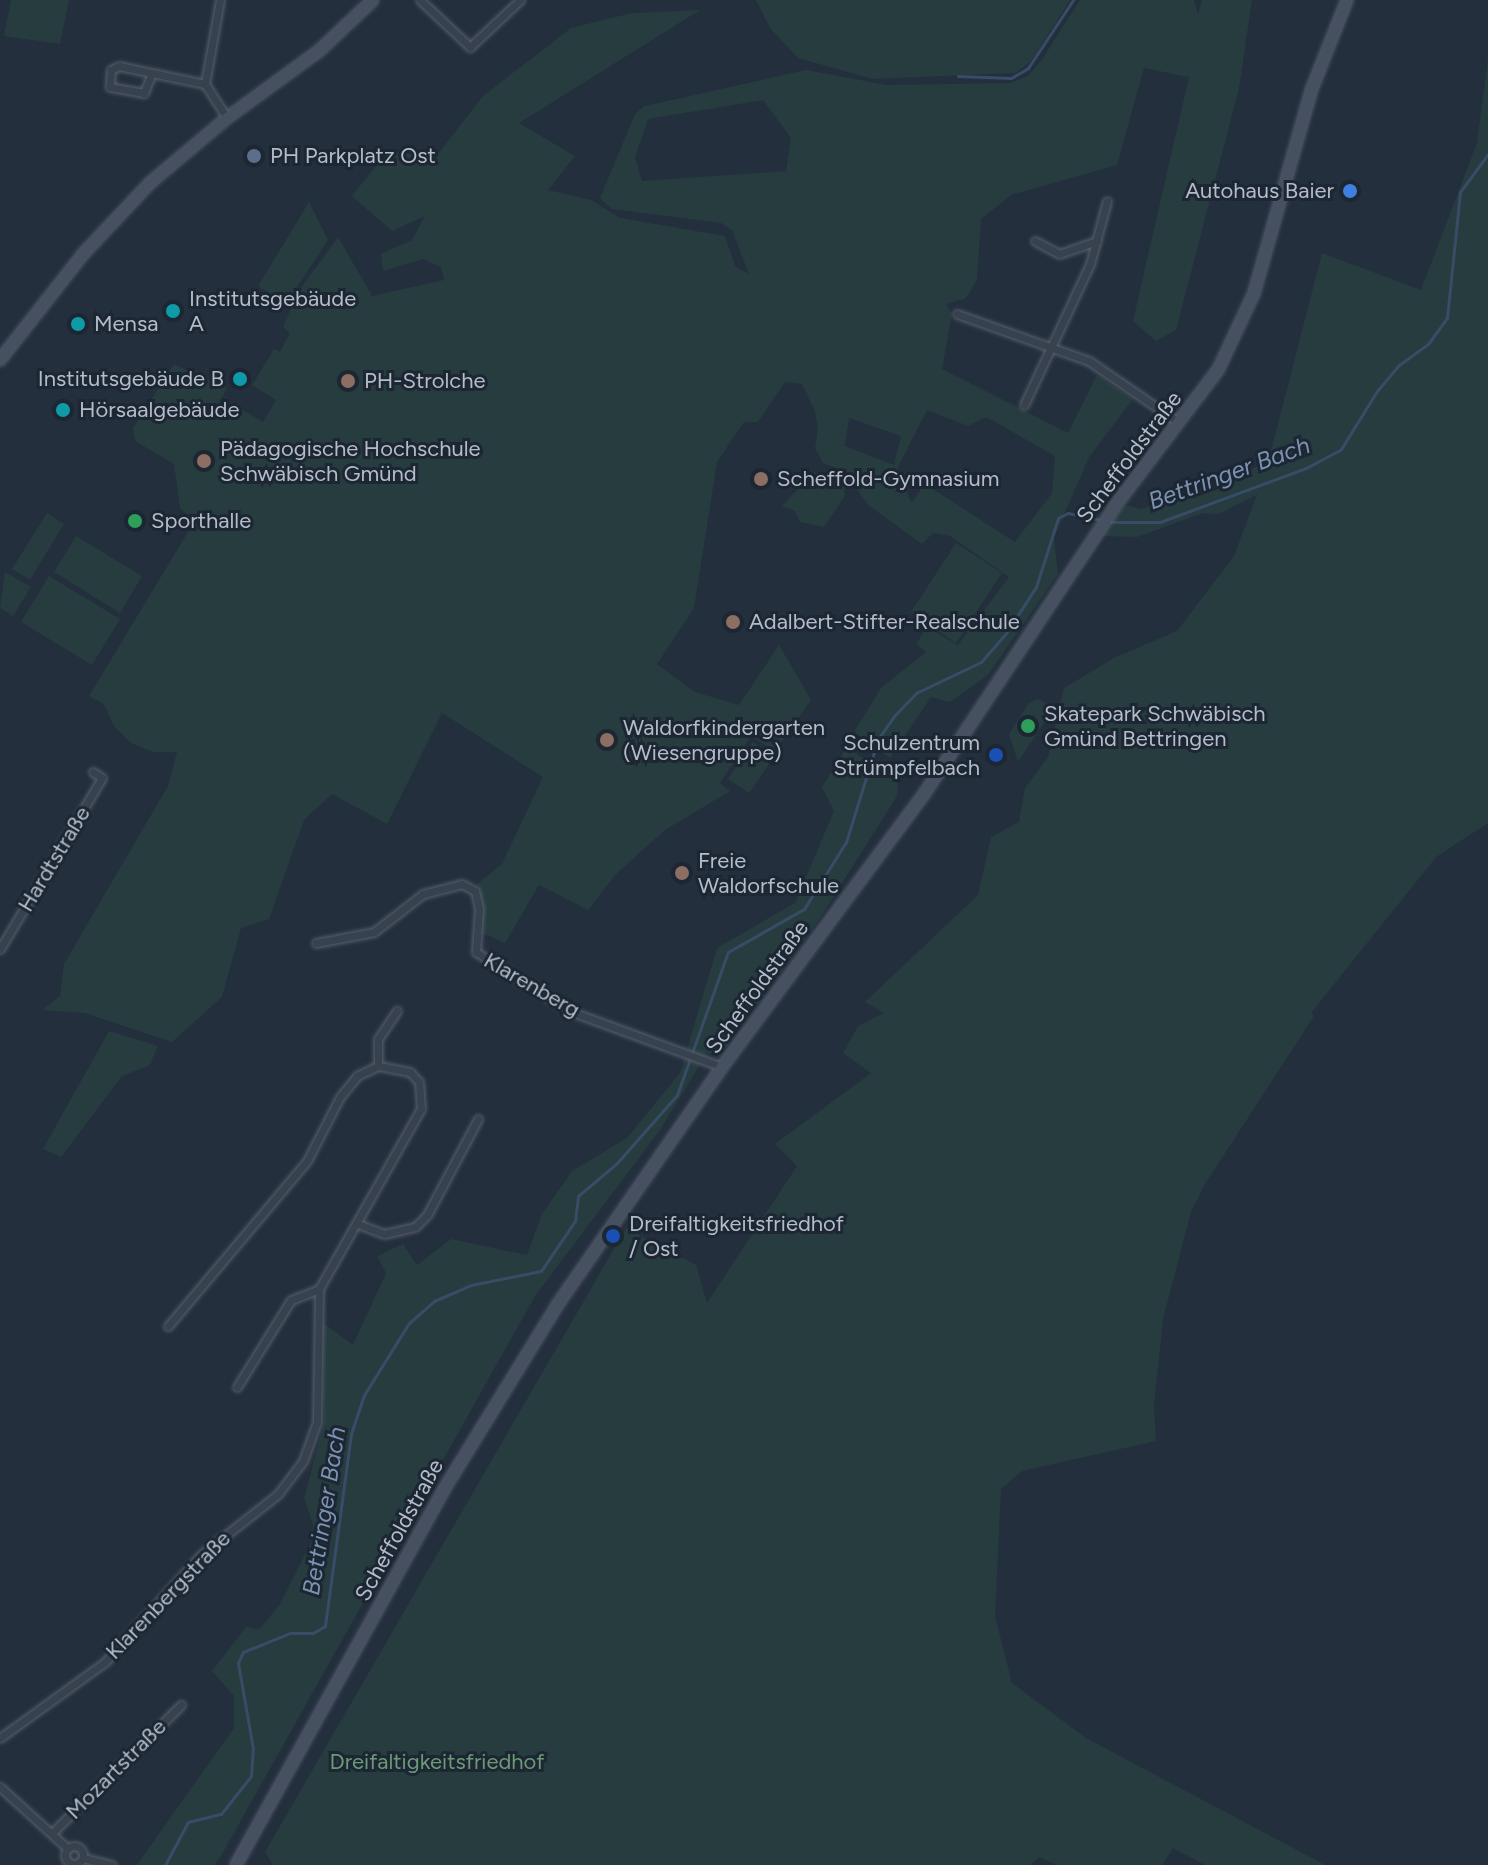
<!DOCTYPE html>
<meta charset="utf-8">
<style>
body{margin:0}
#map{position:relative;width:1488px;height:1865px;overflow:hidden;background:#242f3e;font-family:Figtree,sans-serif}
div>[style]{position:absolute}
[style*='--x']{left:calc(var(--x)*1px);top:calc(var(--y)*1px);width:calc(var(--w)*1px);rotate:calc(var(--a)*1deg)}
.green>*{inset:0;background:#263c3f}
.stream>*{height:3px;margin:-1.5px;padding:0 1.5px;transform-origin:1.5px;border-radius:1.5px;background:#394c67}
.roads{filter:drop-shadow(0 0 2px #565f6c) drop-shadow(0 0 2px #565f6c)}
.street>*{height:7px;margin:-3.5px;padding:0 3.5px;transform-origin:3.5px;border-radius:3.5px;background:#38414e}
.street>.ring{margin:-3.5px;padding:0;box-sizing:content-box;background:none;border:7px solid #38414e;border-radius:50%}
.secondary>*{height:10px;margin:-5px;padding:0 5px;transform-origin:5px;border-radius:5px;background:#465061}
.dots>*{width:22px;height:22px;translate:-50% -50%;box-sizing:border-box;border:4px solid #1d2633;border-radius:50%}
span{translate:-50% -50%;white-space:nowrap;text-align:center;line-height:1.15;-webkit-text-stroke:6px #1d2633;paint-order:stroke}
.poi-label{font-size:22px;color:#b4bcc9}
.left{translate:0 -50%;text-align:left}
.right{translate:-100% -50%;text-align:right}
.street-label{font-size:22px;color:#b4bcc9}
.park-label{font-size:22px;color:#6b9a76}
.water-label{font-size:24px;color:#7c92b1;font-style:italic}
</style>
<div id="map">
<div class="green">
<i style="clip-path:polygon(11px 0,69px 0,60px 44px,4px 36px)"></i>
<i style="clip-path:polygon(756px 0,1070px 0,1032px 60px,1016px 73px,873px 79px,798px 58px,770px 28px)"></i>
<i style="clip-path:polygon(evenodd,1080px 0,1194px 0,1198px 14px,1202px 0,1252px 0,1239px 88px,1176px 330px,1156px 341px,1133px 321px,1189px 77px,1144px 68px,1117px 165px,1011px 195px,981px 219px,977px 280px,966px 298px,946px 304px,952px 314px,942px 369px,1068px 433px,1097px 375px,1133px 399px,1089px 457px,1054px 538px,1058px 574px,988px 675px,950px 702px,931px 697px,890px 758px,854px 732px,881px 688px,926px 652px,916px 644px,927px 627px,958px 645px,1009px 577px,950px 536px,933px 533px,922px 544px,868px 505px,844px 471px,823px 463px,815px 448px,818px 426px,814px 409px,802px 384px,785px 382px,758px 422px,744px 422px,717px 462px,694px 608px,657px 664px,695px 692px,739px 705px,779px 645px,811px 700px,775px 751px,751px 736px,720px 783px,730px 791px,665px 830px,616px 874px,588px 910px,539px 885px,505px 943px,478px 931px,482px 909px,477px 884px,502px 864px,543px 777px,442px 713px,387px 824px,332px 794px,304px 820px,269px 919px,241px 928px,222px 997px,172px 1042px,85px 1013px,42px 1010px,60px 996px,64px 964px,168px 786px,177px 752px,153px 752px,131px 743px,114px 726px,104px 704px,89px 696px,194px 522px,180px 508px,174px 464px,135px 441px,133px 428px,174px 364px,227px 388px,218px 404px,230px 411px,235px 405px,263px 422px,276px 400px,252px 385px,274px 349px,280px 352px,290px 333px,283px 327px,300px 289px,338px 237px,372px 296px,444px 280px,441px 267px,423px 259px,383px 271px,381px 254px,412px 240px,425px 216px,392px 231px,352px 196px,388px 151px,435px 158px,483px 96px,571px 28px,632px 13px,700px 10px,519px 123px,575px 156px,548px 190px,591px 200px,620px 218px,725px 236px,735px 266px,749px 274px,732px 230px,721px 223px,612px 209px,600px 198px,635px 114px,645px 106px,806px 70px,887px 85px,1010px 83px,1028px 76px,1043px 58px,1080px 0,763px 100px,791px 138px,786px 171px,642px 181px,635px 157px,648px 119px,763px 100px,1080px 0,927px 410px,968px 426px,986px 417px,1055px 456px,1052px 493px,1015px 542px,925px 484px,911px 503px,898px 467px,927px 410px,1080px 0,849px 418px,901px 436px,894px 465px,845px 446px,849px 418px)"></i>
<i style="clip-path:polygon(1488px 58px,1488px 823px,1436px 857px,1311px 1013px,1314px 1016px,1205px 1184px,1191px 1212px,1163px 1319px,1154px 1406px,1156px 1441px,1022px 1471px,1001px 1489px,995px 1616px,1012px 1683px,1086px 1738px,1325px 1865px,1205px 1865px,1173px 1848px,1162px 1865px,1057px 1865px,1039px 1857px,1030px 1865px,273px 1865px,265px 1852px,626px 1228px,696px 1265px,707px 1303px,797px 1166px,775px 1144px,871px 1073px,843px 1053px,858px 1026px,884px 1013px,865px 1002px,978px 895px,991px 837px,1019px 822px,1025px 788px,1048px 757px,1064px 688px,1114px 658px,1177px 631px,1234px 556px,1257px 495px,1218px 514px,1203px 513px,1137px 537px,1102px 536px,1125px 505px,1141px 509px,1268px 463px,1322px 253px,1421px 290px,1477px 143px)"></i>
<i style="clip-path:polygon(309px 202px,328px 240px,286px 304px,258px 286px)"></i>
<i style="clip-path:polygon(814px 472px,844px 483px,845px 496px,824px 527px,800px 522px,795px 511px,782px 506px)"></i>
<i style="clip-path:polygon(47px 513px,64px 524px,30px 580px,12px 569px)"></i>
<i style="clip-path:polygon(76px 536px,142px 576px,120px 613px,54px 572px)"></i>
<i style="clip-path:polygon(956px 543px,1002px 573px,956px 643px,911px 612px)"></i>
<i style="clip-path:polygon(5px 572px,31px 587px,13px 616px,0 608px)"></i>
<i style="clip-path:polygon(49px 576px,120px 619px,92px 665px,21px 622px)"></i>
<i style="clip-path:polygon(1038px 699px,1048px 704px,1050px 714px,1018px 762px,1009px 734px,1028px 704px)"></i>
<i style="clip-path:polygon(753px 742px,774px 757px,749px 793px,728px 779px)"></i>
<i style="clip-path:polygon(847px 747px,898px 784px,897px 796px,822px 915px,720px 1056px,707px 1053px,660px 1130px,535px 1296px,222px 1854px,214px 1865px,137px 1865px,234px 1728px,234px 1696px,212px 1671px,246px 1627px,260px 1629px,280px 1604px,316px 1533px,304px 1499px,324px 1421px,323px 1323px,353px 1345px,386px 1273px,377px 1256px,403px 1244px,417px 1265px,451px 1239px,527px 1255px,542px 1214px,572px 1171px,627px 1138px,680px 1073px,717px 948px,795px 903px,834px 811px,822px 787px)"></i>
<i style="clip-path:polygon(109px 1031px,158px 1046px,150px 1065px,122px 1076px,61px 1157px,43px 1149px)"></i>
</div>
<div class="stream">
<i style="--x:958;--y:76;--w:53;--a:2.2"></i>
<i style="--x:1011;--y:78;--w:20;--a:-30"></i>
<i style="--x:1028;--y:68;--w:82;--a:-56.5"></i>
<i style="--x:1109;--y:522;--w:51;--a:0"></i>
<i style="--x:1160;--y:522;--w:156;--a:-20.3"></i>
<i style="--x:1306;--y:468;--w:40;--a:-28"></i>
<i style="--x:1341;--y:449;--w:68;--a:-58.2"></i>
<i style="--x:1377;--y:391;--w:34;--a:-50"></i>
<i style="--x:1399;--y:365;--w:36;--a:-36"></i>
<i style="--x:1428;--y:344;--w:32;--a:-54"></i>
<i style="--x:1447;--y:318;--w:127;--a:-84.1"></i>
<i style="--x:1460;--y:192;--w:47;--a:-53.6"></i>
<i style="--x:165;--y:1865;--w:49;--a:-61.9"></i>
<i style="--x:188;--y:1822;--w:34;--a:-14"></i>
<i style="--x:221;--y:1814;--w:48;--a:-51.7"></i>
<i style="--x:251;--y:1776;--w:27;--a:-86"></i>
<i style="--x:253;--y:1749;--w:87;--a:-99.9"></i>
<i style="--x:238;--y:1663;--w:12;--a:-66"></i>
<i style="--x:243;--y:1652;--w:51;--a:-22"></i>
<i style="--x:290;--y:1633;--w:23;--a:0"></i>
<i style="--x:313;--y:1633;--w:14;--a:-30"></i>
<i style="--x:325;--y:1626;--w:194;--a:-82.3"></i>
<i style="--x:351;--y:1434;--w:41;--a:-71.6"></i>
<i style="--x:364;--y:1395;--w:85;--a:-58"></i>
<i style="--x:409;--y:1323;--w:33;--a:-41"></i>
<i style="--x:434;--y:1301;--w:40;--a:-23.4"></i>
<i style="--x:471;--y:1285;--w:71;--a:-11.3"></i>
<i style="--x:541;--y:1271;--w:60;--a:-55.8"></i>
<i style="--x:575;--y:1221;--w:25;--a:-83"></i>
<i style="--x:578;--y:1196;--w:51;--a:-40.2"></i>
<i style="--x:617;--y:1163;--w:91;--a:-48.6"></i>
<i style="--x:677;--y:1095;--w:152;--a:-70.4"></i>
<i style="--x:728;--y:952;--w:87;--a:-29.5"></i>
<i style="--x:804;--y:909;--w:79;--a:-57.9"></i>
<i style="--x:846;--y:842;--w:108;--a:-72.7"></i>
<i style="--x:878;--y:739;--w:28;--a:-55"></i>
<i style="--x:894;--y:716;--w:32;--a:-46"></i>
<i style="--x:916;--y:693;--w:72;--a:-25.5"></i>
<i style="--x:981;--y:662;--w:38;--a:-49"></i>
<i style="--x:1006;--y:633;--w:55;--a:-56.9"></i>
<i style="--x:1036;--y:587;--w:72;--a:-72.3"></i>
<i style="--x:1058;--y:518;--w:11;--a:-27"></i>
<i style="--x:1068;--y:513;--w:35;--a:12"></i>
</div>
<div class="roads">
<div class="street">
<i style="--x:220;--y:0;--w:85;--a:100.1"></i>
<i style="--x:205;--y:84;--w:40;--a:57.1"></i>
<i style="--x:420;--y:0;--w:69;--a:43.2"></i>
<i style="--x:470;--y:47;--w:69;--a:-43.2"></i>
<i style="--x:152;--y:73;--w:22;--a:112"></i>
<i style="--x:144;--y:93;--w:35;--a:-170"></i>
<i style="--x:110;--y:87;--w:17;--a:-87"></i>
<i style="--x:111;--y:70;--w:9;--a:-27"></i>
<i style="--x:119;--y:66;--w:34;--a:12"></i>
<i style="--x:152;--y:73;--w:54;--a:11.7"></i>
<i style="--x:1035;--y:241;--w:27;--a:28"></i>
<i style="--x:1059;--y:254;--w:40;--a:-18.9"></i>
<i style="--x:957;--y:314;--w:140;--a:19.6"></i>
<i style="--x:1089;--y:361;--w:108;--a:34.4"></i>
<i style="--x:1024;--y:405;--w:156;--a:-64.9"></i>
<i style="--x:1090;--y:264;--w:65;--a:-74.9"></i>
<i style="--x:316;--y:943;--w:59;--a:-10.7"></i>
<i style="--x:374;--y:932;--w:62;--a:-37.8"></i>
<i style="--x:423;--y:894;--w:40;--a:-14.4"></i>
<i style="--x:462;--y:884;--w:15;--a:28"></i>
<i style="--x:475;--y:891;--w:18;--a:77"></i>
<i style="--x:479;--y:909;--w:43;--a:94"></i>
<i style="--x:476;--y:952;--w:113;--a:32"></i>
<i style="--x:572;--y:1012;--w:160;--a:20.1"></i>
<i style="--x:0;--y:949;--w:199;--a:-59.2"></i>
<i style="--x:102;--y:778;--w:11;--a:-146"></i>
<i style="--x:378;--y:1066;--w:27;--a:-90"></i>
<i style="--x:378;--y:1039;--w:34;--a:-56"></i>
<i style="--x:358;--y:1224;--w:28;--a:21"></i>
<i style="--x:384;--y:1234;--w:32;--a:-13"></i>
<i style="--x:415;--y:1227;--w:17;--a:-45"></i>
<i style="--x:427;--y:1215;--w:109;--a:-62"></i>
<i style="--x:237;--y:1387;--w:102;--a:-58.2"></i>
<i style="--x:291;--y:1300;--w:30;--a:-21"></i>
<i style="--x:0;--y:1738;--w:130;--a:-35.9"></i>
<i style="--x:105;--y:1662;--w:145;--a:-48.1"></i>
<i style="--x:202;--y:1554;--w:97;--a:-38.3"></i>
<i style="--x:278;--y:1494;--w:41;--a:-52.9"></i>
<i style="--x:303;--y:1461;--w:41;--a:-70.3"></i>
<i style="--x:317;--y:1422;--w:133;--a:-89.1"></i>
<i style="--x:319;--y:1289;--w:207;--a:-60.5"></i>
<i style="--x:421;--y:1109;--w:27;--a:-94"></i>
<i style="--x:419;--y:1082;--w:13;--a:-132"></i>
<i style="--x:410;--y:1072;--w:33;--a:-169"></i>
<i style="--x:378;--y:1066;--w:23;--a:155"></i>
<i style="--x:357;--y:1076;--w:27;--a:129"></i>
<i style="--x:340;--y:1097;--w:72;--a:117.3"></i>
<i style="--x:307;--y:1161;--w:216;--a:130.1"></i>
<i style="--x:0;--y:1787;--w:91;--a:42.3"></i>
<i style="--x:52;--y:1833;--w:182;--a:-44.8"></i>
<i class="ring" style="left:65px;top:1846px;width:11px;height:11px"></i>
<i style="--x:83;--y:1858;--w:30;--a:14"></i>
</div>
<div class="secondary">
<i style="--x:0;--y:360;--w:136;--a:-51.9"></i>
<i style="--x:84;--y:253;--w:98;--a:-46.7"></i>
<i style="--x:151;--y:182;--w:99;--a:-40.1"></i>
<i style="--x:227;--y:118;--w:114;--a:-36.1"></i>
<i style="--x:319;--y:51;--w:74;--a:-43.4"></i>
<i style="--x:236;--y:1865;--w:427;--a:-61"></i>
<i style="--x:443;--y:1491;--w:220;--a:-58.4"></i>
<i style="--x:558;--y:1304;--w:288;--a:-55.3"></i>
<i style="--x:722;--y:1067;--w:340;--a:-53.5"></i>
<i style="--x:924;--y:794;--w:346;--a:-56.4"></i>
<i style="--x:1115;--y:506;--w:171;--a:-52.9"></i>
<i style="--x:1218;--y:370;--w:85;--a:-64.9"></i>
<i style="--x:1254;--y:293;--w:210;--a:-74.2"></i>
<i style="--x:1311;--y:91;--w:98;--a:-68.4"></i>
</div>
</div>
<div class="dots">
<i style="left:254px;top:156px;background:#5c6f8a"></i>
<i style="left:1350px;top:191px;background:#3f7fe0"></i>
<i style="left:173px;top:311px;background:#0f9aa8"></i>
<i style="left:78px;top:324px;background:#0f9aa8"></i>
<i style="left:240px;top:379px;background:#0f9aa8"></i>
<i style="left:348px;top:381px;background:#8d6e63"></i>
<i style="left:63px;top:410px;background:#0f9aa8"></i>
<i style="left:204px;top:461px;background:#8d6e63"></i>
<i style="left:761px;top:479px;background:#8d6e63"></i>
<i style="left:135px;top:521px;background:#2e9e5b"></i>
<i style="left:733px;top:622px;background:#8d6e63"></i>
<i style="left:1028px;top:726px;background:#2e9e5b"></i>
<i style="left:607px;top:740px;background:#8d6e63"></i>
<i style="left:996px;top:755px;background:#1a4fb4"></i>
<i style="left:682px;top:873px;background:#8d6e63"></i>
<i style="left:613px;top:1236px;background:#1a4fb4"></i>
</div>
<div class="poi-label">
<span class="left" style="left:270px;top:156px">PH Parkplatz Ost</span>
<span class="right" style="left:1334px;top:191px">Autohaus Baier</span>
<span class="left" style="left:189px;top:311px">Institutsgebäude<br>A</span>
<span class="left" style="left:94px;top:324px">Mensa</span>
<span class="right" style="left:224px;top:379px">Institutsgebäude B</span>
<span class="left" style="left:364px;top:381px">PH-Strolche</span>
<span class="left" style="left:79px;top:410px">Hörsaalgebäude</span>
<span class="left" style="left:220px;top:461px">Pädagogische Hochschule<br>Schwäbisch Gmünd</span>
<span class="left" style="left:777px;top:479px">Scheffold-Gymnasium</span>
<span class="left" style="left:151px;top:521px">Sporthalle</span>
<span class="left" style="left:749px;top:622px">Adalbert-Stifter-Realschule</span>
<span class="left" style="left:1044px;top:726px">Skatepark Schwäbisch<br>Gmünd Bettringen</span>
<span class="left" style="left:623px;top:740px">Waldorfkindergarten<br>(Wiesengruppe)</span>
<span class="right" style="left:980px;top:755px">Schulzentrum<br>Strümpfelbach</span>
<span class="left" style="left:698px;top:873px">Freie<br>Waldorfschule</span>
<span class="left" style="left:629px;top:1236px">Dreifaltigkeitsfriedhof<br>/ Ost</span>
</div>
<div class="street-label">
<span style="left:1129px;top:457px;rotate:-53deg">Scheffoldstraße</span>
<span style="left:54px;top:859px;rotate:-59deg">Hardtstraße</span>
<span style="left:532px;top:985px;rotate:30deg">Klarenberg</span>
<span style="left:757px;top:987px;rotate:-54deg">Scheffoldstraße</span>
<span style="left:399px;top:1530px;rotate:-61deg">Scheffoldstraße</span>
<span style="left:168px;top:1595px;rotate:-46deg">Klarenbergstraße</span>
<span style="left:116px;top:1769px;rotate:-45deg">Mozartstraße</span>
</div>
<div class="park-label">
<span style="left:437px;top:1762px">Dreifaltigkeitsfriedhof</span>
</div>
<div class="water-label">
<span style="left:1229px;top:473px;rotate:-20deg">Bettringer Bach</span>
<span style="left:324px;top:1511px;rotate:-81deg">Bettringer Bach</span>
</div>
</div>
